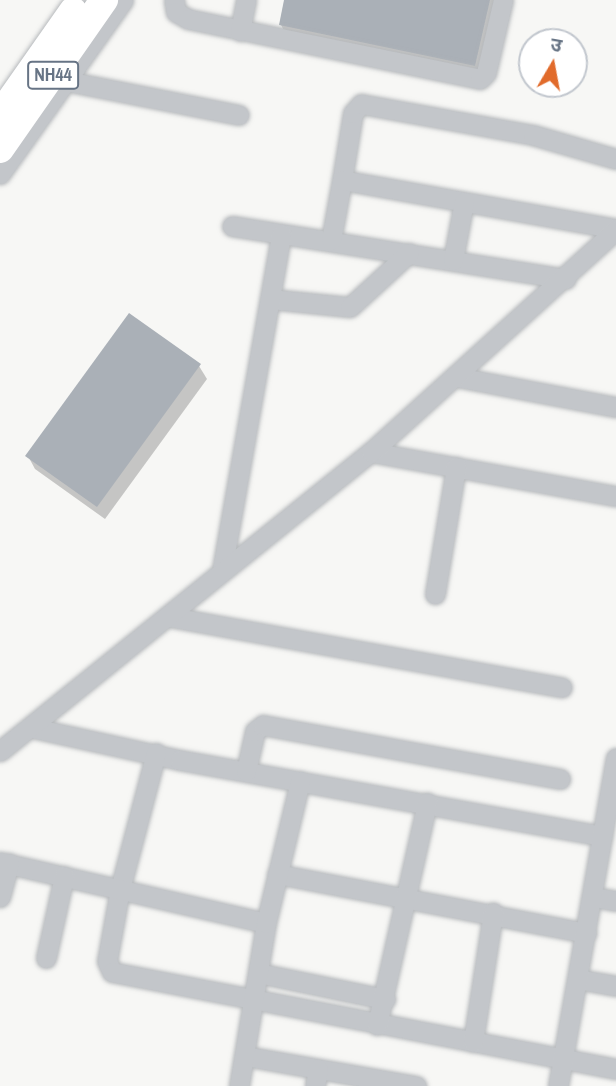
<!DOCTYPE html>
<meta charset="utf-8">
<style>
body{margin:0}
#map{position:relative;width:616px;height:1086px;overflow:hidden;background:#f7f7f5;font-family:"Archivo Narrow","Noto Sans Devanagari",sans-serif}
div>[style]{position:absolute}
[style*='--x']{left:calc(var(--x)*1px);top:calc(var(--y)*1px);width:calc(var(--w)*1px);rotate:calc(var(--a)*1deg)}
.shadow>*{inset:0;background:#0003}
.building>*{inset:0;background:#aab0b7}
.roads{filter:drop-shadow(0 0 2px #b6b9bc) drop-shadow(0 0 2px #b6b9bc)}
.minor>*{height:19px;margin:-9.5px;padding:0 9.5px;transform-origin:9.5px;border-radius:9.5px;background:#c3c6ca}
.highway>*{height:28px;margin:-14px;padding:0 14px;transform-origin:14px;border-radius:14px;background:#fff}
span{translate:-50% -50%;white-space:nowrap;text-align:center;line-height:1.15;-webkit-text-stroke:7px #fff;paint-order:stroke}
.shield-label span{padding:2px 5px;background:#fff;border:2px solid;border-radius:5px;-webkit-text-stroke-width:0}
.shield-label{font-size:18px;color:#677485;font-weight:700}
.north{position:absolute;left:518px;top:28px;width:70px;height:70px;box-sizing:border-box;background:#fff;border:2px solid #c2c7ce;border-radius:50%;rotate:10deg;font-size:19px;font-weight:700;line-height:28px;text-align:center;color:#677485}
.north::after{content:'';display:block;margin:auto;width:24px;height:32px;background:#e16b2b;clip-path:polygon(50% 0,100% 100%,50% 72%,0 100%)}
</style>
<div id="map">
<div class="shadow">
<i style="clip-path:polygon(286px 0,501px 0,482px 78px,288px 38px,281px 25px)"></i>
<i style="clip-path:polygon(199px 366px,207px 379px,105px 519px,35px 469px,28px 456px)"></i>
</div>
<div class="building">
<i style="clip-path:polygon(284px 0,490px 0,475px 66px,279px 25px)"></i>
<i style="clip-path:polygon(129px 313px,201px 364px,97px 507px,25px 456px)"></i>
</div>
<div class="roads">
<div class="minor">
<i style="--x:174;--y:0;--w:12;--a:81"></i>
<i style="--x:176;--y:12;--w:14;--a:30"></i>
<i style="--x:188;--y:19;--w:298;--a:11.6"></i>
<i style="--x:480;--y:79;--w:8;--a:-45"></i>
<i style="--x:486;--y:73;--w:75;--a:-76.9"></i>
<i style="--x:240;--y:31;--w:32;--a:-79"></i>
<i style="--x:66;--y:81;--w:176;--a:11.1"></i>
<i style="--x:0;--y:174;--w:213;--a:-54.7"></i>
<i style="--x:342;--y:180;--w:68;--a:-80.7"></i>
<i style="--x:353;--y:113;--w:12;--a:-48"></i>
<i style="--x:361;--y:104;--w:175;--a:10.2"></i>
<i style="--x:533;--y:135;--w:86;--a:16.1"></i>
<i style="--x:232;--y:226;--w:338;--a:9"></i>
<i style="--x:331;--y:240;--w:61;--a:-79.6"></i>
<i style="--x:342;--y:180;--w:278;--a:10.1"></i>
<i style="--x:453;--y:260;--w:59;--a:-79.3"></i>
<i style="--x:270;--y:299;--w:80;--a:5.7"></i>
<i style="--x:350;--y:307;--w:80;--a:-42.5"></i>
<i style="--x:457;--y:377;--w:162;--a:10.7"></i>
<i style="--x:371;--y:452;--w:249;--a:10.2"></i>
<i style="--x:222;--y:570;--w:341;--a:-80"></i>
<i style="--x:435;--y:594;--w:129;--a:-80.6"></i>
<i style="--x:171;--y:617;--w:397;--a:10.2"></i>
<i style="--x:33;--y:728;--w:150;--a:12.3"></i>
<i style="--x:180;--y:760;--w:429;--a:10.2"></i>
<i style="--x:0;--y:751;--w:476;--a:-38.9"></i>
<i style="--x:371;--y:452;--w:331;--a:-42.2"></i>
<i style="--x:156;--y:753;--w:141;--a:104.8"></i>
<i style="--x:120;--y:889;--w:73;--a:100.2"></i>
<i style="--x:107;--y:961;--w:12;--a:66"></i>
<i style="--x:112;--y:972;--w:513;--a:10.89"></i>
<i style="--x:246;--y:771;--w:41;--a:-77.3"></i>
<i style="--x:255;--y:731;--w:10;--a:-37"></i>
<i style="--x:263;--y:725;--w:302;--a:10.3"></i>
<i style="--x:0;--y:862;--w:273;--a:12.9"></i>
<i style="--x:277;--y:874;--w:315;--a:10.8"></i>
<i style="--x:0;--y:897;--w:35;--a:-75"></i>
<i style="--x:594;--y:897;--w:22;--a:10"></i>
<i style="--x:46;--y:958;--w:84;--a:-77.6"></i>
<i style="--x:258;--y:973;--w:130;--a:11.6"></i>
<i style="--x:577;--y:979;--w:40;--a:10"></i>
<i style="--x:377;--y:1025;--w:228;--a:-77.3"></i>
<i style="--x:473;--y:1042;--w:131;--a:-81.2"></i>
<i style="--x:245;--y:1056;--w:174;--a:10"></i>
<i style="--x:239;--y:1086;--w:165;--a:-80.6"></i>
<i style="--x:266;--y:923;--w:146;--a:-76.5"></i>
<i style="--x:315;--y:1086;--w:17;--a:-80"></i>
<i style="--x:558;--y:1086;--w:333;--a:-80"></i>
</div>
<div class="highway">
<i style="--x:0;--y:115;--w:127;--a:-54.9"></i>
<i style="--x:0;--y:149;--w:182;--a:-55.1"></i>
</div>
</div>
<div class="shield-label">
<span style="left:53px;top:75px">NH44</span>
</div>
<div class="north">उ</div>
</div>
